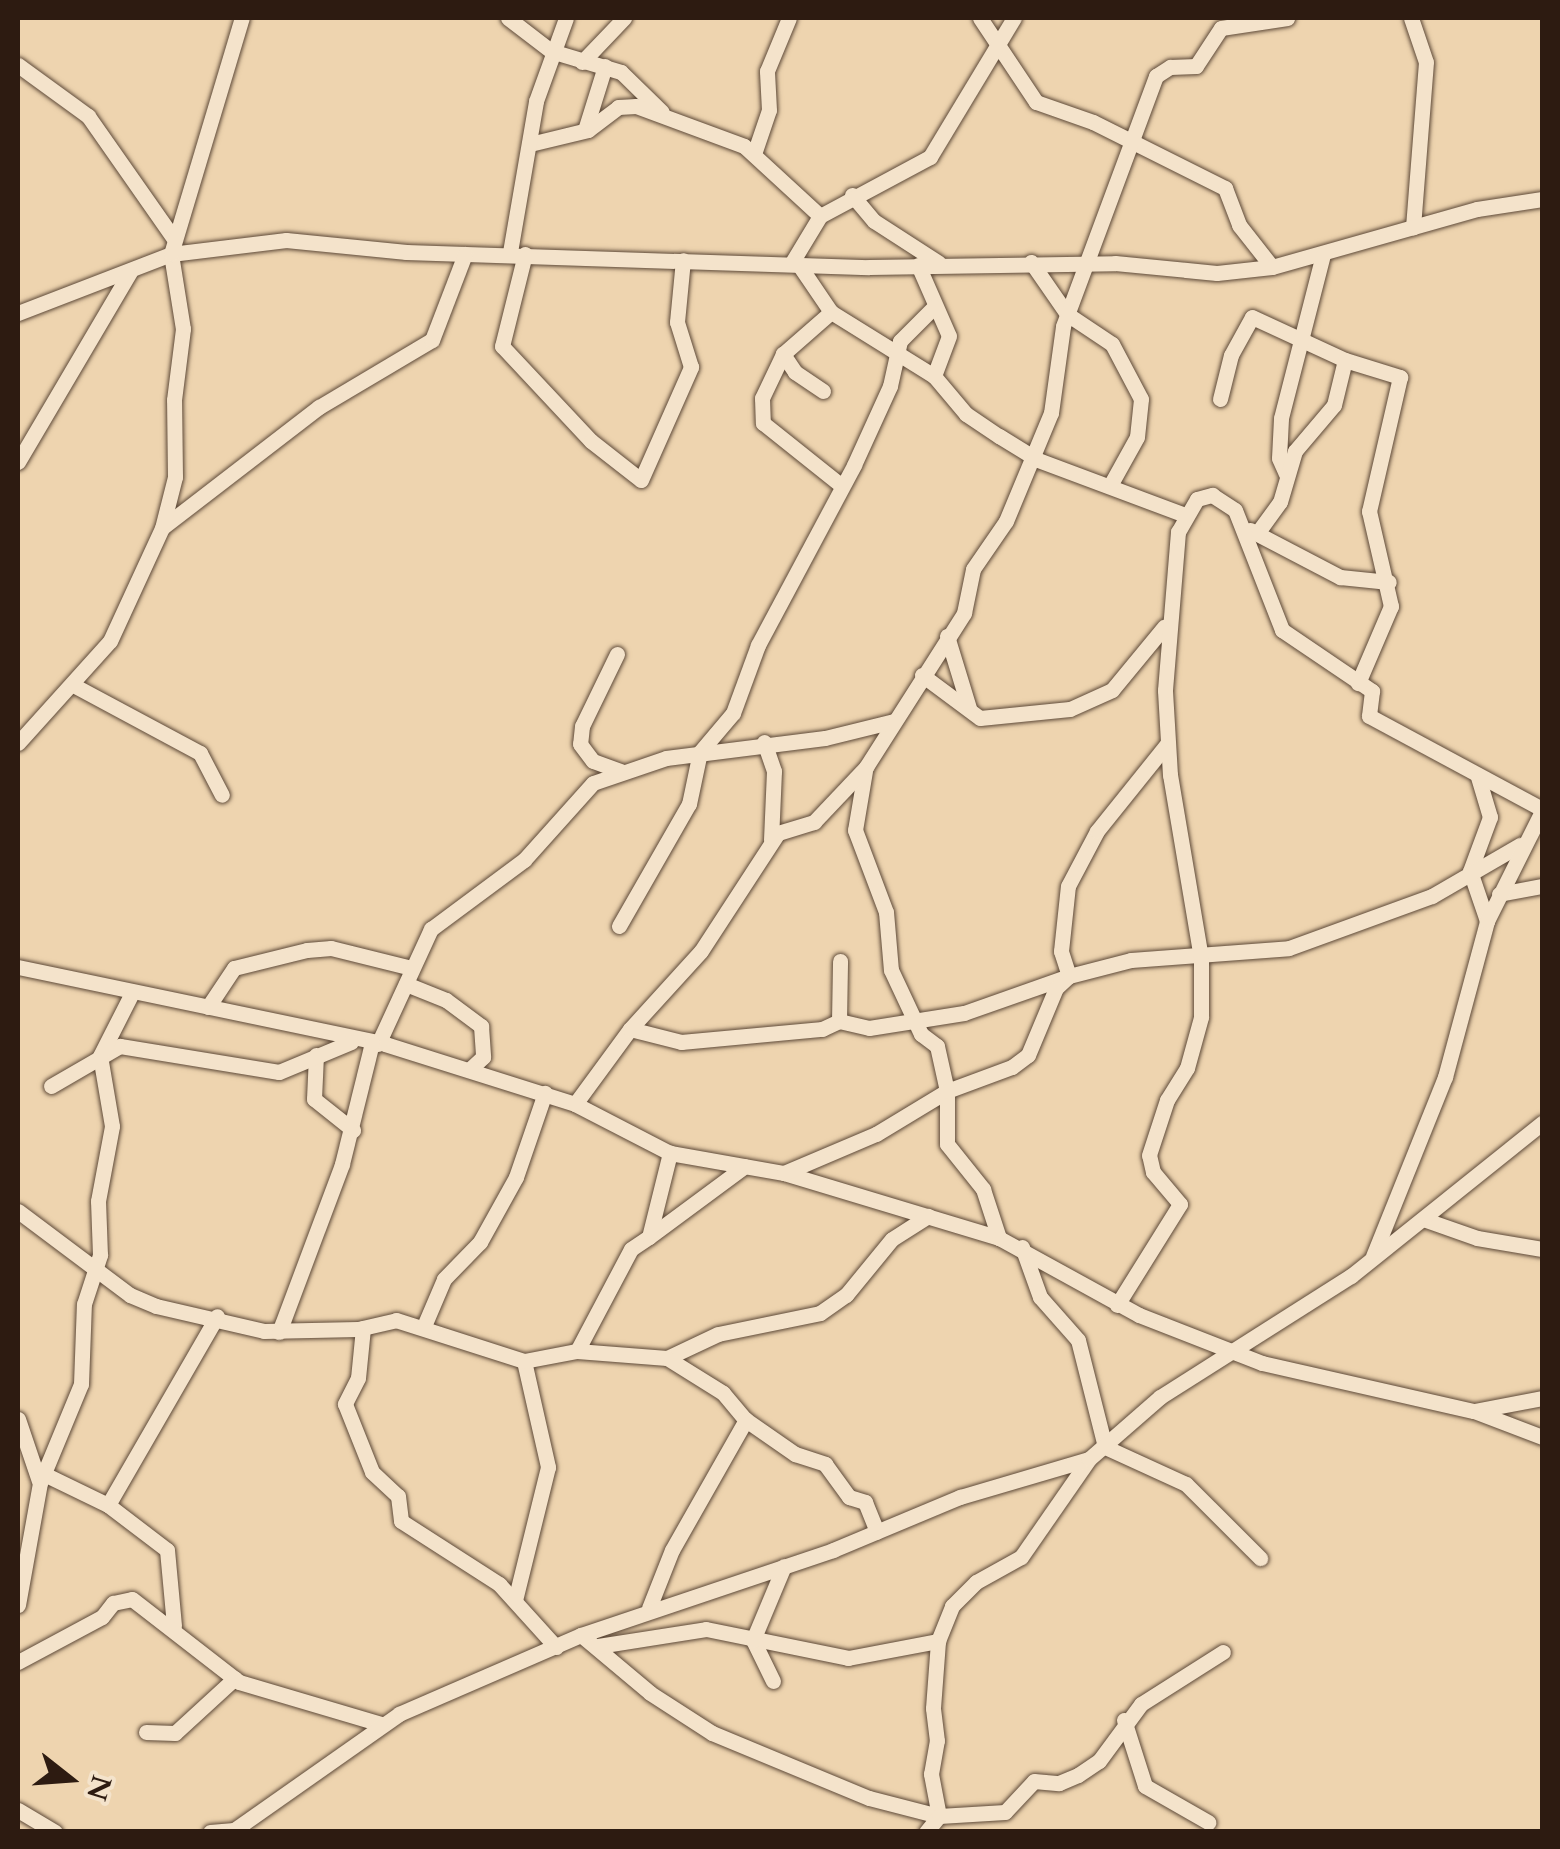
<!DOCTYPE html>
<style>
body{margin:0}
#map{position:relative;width:1560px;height:1849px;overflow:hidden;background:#eed4af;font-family:Cardo,serif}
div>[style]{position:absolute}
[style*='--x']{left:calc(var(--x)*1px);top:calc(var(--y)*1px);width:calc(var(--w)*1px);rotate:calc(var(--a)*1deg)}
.roads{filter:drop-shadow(0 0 2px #5d4938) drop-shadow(0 0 2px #5d4938)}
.minor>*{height:15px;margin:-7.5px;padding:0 7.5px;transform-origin:7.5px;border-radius:7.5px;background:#f4e3cb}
span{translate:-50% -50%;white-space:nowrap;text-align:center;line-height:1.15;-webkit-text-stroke:9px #f4e3cb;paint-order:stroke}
.frame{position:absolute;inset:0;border:20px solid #2d1b11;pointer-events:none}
.north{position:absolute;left:20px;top:1729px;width:100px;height:100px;-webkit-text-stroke:8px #f4e3cb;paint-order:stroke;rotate:107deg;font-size:28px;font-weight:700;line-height:40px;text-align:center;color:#2d1b11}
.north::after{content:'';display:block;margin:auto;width:35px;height:45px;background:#2d1b11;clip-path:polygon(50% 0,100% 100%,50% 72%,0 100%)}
</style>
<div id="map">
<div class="roads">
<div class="minor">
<i style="--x:508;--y:18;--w:54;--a:37.5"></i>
<i style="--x:551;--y:51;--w:73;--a:16.7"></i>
<i style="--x:621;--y:72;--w:57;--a:44.3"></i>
<i style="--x:980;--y:18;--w:101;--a:56.3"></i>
<i style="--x:1036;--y:102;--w:60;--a:19.3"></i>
<i style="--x:1093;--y:122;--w:148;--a:26.6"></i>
<i style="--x:1225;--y:188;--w:40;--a:69"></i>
<i style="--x:1239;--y:225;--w:53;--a:51.8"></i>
<i style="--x:1411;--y:18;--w:46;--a:71.2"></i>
<i style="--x:1426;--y:62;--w:166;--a:94.5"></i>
<i style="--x:582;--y:62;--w:61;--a:-46.3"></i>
<i style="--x:18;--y:65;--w:87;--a:36.1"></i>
<i style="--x:88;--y:116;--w:150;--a:55"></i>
<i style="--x:585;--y:130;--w:67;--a:-72.6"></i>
<i style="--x:530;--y:144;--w:60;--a:-13.6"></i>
<i style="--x:588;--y:130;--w:38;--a:-37"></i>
<i style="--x:618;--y:107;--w:18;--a:-3"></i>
<i style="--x:636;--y:106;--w:115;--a:20.3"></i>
<i style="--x:744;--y:146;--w:103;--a:42.6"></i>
<i style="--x:754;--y:154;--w:46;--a:-71.2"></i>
<i style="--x:769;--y:110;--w:39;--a:-93"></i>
<i style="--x:767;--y:71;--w:57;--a:-67.5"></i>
<i style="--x:852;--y:195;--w:34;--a:50"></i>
<i style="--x:874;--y:221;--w:77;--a:32.9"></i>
<i style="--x:510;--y:252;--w:153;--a:-80.2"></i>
<i style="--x:536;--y:101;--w:88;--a:-70.1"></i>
<i style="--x:525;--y:254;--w:95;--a:104"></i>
<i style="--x:502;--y:346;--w:130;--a:46.9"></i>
<i style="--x:591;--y:441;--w:63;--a:38"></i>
<i style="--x:641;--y:480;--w:124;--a:-66.1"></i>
<i style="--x:691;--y:367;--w:47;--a:-107.3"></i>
<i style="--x:677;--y:322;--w:62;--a:-84.5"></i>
<i style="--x:1031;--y:262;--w:63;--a:55.3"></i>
<i style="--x:1067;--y:314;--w:54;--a:33.7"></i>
<i style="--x:1112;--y:344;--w:62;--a:62.2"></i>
<i style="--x:1141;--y:399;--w:38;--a:96"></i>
<i style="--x:1137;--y:437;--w:54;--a:119"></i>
<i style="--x:791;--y:264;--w:56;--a:-58.9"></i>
<i style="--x:820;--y:216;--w:125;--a:-28.2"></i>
<i style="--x:930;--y:157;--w:162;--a:-58.9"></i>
<i style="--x:799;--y:265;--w:57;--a:55.8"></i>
<i style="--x:831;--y:312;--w:121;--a:31.9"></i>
<i style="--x:934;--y:376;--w:50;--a:49.9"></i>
<i style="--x:966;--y:414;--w:40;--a:34"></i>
<i style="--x:999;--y:436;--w:46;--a:31.6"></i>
<i style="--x:1038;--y:460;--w:157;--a:20.5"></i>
<i style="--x:918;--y:265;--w:77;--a:66.4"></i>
<i style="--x:949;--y:336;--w:43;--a:110.6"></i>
<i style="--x:18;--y:313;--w:164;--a:-21.1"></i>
<i style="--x:171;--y:254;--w:116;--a:-6.9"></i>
<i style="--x:286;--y:240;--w:121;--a:5.7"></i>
<i style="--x:406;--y:252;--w:463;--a:1.9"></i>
<i style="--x:869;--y:267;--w:246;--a:-0.9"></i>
<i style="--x:1115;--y:263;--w:102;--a:5.6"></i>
<i style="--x:1217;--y:273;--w:55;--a:-6.2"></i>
<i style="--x:1272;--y:267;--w:213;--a:-15.8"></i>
<i style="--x:1477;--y:209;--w:66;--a:-8.7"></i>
<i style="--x:783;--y:354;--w:49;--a:115.5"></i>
<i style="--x:762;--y:398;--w:25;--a:88"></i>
<i style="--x:763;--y:423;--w:101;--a:38.6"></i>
<i style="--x:823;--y:391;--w:34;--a:-146"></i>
<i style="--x:795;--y:372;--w:22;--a:-124"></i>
<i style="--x:783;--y:354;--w:64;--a:-41.2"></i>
<i style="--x:1220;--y:399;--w:45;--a:-76"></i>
<i style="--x:1231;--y:355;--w:43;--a:-61.1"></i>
<i style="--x:1252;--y:317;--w:102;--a:24.8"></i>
<i style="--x:1345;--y:360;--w:58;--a:17.2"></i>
<i style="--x:1400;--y:377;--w:138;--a:103"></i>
<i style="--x:1369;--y:511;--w:98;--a:77"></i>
<i style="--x:1391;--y:606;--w:84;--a:113.2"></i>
<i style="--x:18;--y:462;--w:221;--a:-59.5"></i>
<i style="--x:1286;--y:474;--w:17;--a:-114"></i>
<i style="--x:1279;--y:458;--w:40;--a:-87.1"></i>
<i style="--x:1281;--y:418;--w:168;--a:-75.6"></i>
<i style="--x:163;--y:527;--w:197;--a:-37.6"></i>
<i style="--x:319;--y:407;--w:131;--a:-30.7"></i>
<i style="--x:432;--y:340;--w:92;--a:-69"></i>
<i style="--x:1250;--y:530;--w:102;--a:27.6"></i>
<i style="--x:1340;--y:577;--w:49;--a:5.8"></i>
<i style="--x:1258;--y:532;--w:37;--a:-54"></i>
<i style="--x:1280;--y:502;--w:53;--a:-73.6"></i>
<i style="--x:1295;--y:451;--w:60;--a:-49.7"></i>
<i style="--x:1334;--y:405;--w:46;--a:-76.3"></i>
<i style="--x:947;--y:636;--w:75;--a:73"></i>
<i style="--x:617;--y:654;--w:80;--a:115.9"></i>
<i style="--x:582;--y:726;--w:18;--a:96"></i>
<i style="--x:580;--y:744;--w:21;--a:53"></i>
<i style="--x:593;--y:761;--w:30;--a:20"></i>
<i style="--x:922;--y:675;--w:72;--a:36.6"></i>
<i style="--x:980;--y:718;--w:90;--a:-5.7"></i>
<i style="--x:1070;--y:709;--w:46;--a:-24.3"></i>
<i style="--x:1112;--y:690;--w:82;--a:-50.5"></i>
<i style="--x:75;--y:686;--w:142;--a:28.2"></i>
<i style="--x:200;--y:753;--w:47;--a:62.4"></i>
<i style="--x:764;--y:742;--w:31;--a:71"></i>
<i style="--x:774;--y:771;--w:69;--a:92.5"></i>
<i style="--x:18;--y:743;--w:137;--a:-48"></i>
<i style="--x:110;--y:641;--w:124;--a:-65.3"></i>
<i style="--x:162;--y:528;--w:53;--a:-75.7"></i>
<i style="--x:175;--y:477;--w:77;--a:-90.7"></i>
<i style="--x:174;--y:400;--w:72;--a:-82.8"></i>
<i style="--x:183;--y:329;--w:76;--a:-99.1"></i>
<i style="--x:171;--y:254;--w:246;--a:-73.3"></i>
<i style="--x:865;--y:771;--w:60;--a:99.6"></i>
<i style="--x:855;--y:830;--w:88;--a:69.3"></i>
<i style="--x:886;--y:912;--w:58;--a:85.1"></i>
<i style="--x:891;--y:970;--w:71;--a:64.9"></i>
<i style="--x:921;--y:1034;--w:20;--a:37"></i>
<i style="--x:937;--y:1046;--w:46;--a:77.5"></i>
<i style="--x:947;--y:1091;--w:53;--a:90"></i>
<i style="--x:947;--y:1144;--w:58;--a:51.3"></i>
<i style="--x:983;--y:1189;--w:52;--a:71.9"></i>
<i style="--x:1478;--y:777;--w:42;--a:73.3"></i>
<i style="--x:1490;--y:817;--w:58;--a:110.3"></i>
<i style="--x:1470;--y:871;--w:53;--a:71.2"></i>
<i style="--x:1499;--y:894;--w:44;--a:-10.5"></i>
<i style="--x:619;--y:926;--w:141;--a:-60.2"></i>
<i style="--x:689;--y:804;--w:53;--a:-78.1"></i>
<i style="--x:700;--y:752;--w:51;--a:-49.8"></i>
<i style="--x:733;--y:713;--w:72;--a:-69.8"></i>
<i style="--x:758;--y:645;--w:204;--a:-61.9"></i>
<i style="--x:854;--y:465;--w:87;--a:-65.5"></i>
<i style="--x:890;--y:386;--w:46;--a:-77.5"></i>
<i style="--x:900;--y:341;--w:48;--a:-45"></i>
<i style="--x:18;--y:967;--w:375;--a:11.8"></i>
<i style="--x:385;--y:1044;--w:199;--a:17.5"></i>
<i style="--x:575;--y:1104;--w:93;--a:-53.7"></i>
<i style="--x:630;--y:1029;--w:105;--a:-47.7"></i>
<i style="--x:701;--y:951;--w:141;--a:-56.9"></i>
<i style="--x:778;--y:833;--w:38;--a:-17"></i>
<i style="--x:814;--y:822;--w:76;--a:-46.6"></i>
<i style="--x:866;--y:767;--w:183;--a:-57.5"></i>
<i style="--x:964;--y:613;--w:45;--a:-78.4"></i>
<i style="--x:973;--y:569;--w:58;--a:-55.5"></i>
<i style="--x:1006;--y:521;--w:117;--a:-67.4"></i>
<i style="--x:1051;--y:413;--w:88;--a:-82.1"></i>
<i style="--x:1063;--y:326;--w:267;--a:-69.6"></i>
<i style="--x:1156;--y:76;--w:17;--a:-33"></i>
<i style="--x:1170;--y:67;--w:26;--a:-2"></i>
<i style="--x:1196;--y:66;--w:45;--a:-56.7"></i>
<i style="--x:1221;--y:28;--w:67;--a:-8.6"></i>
<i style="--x:406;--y:984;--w:43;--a:21.8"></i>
<i style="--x:446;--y:1000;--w:44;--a:36.6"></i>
<i style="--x:481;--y:1026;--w:31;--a:86"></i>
<i style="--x:483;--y:1057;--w:18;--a:137"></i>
<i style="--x:208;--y:1007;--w:47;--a:-56.3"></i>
<i style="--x:234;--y:968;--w:75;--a:-13.9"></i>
<i style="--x:307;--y:950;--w:24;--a:-5"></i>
<i style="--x:331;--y:948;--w:82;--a:14"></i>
<i style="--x:839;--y:1021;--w:60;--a:-89"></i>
<i style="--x:630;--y:1029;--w:53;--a:14.3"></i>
<i style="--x:681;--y:1042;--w:142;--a:-5.3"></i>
<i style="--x:822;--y:1029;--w:19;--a:-25"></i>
<i style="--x:839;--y:1021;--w:31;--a:13"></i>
<i style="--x:869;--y:1028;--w:96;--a:-9"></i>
<i style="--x:964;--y:1013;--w:111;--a:-19.4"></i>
<i style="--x:1069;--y:976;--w:26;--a:-108"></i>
<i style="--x:1061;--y:951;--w:65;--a:-83.9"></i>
<i style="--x:1068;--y:886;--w:62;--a:-62.2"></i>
<i style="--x:1097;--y:831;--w:112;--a:-51.2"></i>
<i style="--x:378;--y:1044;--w:127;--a:-65.3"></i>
<i style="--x:431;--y:929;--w:116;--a:-36.6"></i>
<i style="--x:524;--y:860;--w:103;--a:-48.1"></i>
<i style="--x:593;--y:783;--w:77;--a:-18.9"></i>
<i style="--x:666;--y:758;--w:160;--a:-7.2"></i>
<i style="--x:825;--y:738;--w:71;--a:-13.8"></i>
<i style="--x:316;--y:1055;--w:44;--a:92.6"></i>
<i style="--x:314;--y:1099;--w:50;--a:38.5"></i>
<i style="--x:51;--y:1086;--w:80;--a:-30.1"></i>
<i style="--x:120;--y:1046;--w:161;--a:9.3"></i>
<i style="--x:279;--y:1072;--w:78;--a:-22.6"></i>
<i style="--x:575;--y:1104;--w:107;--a:27.3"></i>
<i style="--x:670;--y:1153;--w:116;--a:10"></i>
<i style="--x:784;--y:1173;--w:225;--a:16.8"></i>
<i style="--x:999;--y:1238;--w:160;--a:28.8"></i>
<i style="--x:1139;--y:1315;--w:132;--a:21.3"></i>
<i style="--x:1262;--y:1363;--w:217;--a:12.8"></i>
<i style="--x:1474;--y:1411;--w:73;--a:20.9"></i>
<i style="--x:784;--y:1173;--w:100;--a:-23"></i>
<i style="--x:876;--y:1134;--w:83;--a:-31.2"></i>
<i style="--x:947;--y:1091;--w:69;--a:-20.3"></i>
<i style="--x:1012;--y:1067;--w:20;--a:-37"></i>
<i style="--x:1028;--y:1055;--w:73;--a:-67.3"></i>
<i style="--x:1056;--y:988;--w:18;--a:-43"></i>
<i style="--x:1069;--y:976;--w:64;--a:-14.5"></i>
<i style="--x:1131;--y:960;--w:158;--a:-4.3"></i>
<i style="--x:1289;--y:948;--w:152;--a:-20"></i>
<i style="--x:1432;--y:896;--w:102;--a:-30.1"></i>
<i style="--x:18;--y:1211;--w:140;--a:36.9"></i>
<i style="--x:130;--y:1295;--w:28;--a:23"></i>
<i style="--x:156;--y:1306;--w:111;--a:13"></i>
<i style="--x:264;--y:1331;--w:94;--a:-1.2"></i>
<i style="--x:358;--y:1329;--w:39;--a:-13"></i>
<i style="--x:396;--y:1320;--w:134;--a:17.8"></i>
<i style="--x:524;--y:1361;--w:109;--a:77.2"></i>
<i style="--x:548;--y:1467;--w:137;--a:103.9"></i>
<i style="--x:1423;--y:1219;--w:57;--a:19.4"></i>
<i style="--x:1477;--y:1238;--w:66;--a:9.6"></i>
<i style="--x:649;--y:1237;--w:119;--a:-36.5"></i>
<i style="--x:1022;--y:1247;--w:53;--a:70.2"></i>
<i style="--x:1040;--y:1297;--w:57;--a:48.5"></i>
<i style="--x:1078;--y:1340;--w:110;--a:75.8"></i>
<i style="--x:1105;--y:1447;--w:89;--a:24.6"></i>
<i style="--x:1186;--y:1484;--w:105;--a:45"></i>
<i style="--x:1373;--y:1256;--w:193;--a:-68.1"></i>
<i style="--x:1445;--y:1077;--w:162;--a:-74.9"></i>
<i style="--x:1487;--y:921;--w:123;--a:-63.4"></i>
<i style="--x:1117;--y:1305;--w:119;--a:-58"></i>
<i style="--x:1180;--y:1204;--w:42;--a:-130.2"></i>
<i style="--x:1153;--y:1172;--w:17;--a:-103"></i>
<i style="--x:1149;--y:1155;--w:58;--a:-71.9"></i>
<i style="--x:1167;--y:1100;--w:38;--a:-58"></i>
<i style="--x:1187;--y:1068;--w:53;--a:-74.6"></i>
<i style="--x:1201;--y:1017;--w:59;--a:-90"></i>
<i style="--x:1201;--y:958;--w:186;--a:-99.6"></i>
<i style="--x:1170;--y:775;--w:85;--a:-93.4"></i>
<i style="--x:1165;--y:690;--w:159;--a:-85.3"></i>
<i style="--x:1178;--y:532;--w:38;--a:-60"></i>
<i style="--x:1197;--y:499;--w:16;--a:-15"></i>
<i style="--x:1212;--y:495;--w:27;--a:33"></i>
<i style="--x:1235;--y:510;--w:129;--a:68.6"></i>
<i style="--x:1282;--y:630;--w:109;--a:34.1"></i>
<i style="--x:1372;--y:691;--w:25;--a:97"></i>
<i style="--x:1369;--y:716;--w:196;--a:28.3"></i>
<i style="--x:424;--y:1326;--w:51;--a:-66.9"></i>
<i style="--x:444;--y:1279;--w:52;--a:-45.8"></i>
<i style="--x:480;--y:1242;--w:74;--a:-61"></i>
<i style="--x:516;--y:1177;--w:89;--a:-71"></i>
<i style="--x:363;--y:1328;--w:50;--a:95.7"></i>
<i style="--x:358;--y:1378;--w:29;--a:117"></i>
<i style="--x:345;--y:1404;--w:73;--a:68.3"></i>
<i style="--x:372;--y:1472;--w:35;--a:43"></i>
<i style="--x:398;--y:1496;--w:25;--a:83"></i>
<i style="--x:401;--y:1521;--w:117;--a:32.7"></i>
<i style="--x:499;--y:1584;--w:85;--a:47.9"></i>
<i style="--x:279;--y:1332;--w:179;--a:-69.4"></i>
<i style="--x:342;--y:1164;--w:125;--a:-76.1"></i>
<i style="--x:577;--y:1351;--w:115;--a:-62.1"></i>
<i style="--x:631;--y:1249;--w:22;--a:-34"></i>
<i style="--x:649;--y:1237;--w:87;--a:-76"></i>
<i style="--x:667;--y:1358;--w:56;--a:-25.2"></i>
<i style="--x:718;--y:1334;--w:104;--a:-11.6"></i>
<i style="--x:820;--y:1313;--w:32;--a:-35"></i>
<i style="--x:846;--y:1295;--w:72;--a:-50.6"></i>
<i style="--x:892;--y:1239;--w:43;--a:-32.6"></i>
<i style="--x:524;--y:1361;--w:54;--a:-10.7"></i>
<i style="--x:577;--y:1351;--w:90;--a:4.4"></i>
<i style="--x:667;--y:1358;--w:66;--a:32"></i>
<i style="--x:723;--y:1393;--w:35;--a:50"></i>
<i style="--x:1474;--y:1411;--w:69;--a:-10.8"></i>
<i style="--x:18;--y:1419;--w:65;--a:71.3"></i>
<i style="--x:44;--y:1474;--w:71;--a:25.8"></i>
<i style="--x:108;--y:1505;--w:74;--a:37.3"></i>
<i style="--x:167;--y:1550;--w:76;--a:84.7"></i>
<i style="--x:108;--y:1505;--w:218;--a:-60"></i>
<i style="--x:18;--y:1605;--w:124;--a:-79.8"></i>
<i style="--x:40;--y:1483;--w:107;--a:-67.5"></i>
<i style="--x:81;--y:1384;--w:80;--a:-87.9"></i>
<i style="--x:84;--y:1304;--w:52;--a:-71.9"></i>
<i style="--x:100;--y:1255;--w:54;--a:-92.1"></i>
<i style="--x:98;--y:1201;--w:76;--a:-79.4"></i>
<i style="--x:112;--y:1126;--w:71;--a:-99.7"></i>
<i style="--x:100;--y:1056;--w:71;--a:-63.1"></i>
<i style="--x:649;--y:1608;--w:62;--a:-68.4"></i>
<i style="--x:672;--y:1550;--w:150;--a:-60.4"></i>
<i style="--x:746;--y:1420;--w:60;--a:34.8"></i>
<i style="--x:795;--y:1454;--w:32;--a:18"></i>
<i style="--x:825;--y:1464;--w:41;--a:54"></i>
<i style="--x:849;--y:1497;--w:17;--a:17"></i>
<i style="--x:865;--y:1502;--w:32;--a:68"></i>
<i style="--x:581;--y:1635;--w:90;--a:40"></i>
<i style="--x:650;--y:1693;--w:74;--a:32.8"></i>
<i style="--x:712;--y:1733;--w:170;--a:22.5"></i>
<i style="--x:869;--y:1798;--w:72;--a:14.4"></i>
<i style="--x:939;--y:1816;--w:43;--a:-100.8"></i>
<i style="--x:931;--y:1774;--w:34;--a:-80"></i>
<i style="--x:937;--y:1741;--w:33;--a:-97"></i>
<i style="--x:933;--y:1708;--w:67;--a:-85.7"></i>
<i style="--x:938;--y:1641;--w:38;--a:-68"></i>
<i style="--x:952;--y:1606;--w:34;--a:-45"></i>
<i style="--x:976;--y:1582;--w:51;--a:-29.1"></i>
<i style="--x:1021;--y:1557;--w:116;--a:-55.2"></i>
<i style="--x:598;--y:1646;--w:109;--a:-8.9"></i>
<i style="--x:706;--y:1629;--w:145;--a:11.5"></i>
<i style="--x:848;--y:1658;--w:92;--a:-10.7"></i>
<i style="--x:18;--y:1662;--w:95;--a:-28.2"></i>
<i style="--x:102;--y:1617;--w:18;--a:-52"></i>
<i style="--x:113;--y:1603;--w:19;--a:-12"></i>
<i style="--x:132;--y:1599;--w:135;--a:37.8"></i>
<i style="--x:239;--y:1682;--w:148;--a:16.5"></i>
<i style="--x:773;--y:1681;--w:46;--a:-116"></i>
<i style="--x:753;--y:1640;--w:80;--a:-67.3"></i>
<i style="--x:1124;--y:1720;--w:69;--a:72.3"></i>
<i style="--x:1145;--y:1786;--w:73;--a:29.7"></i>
<i style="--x:146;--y:1732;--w:29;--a:2"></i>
<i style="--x:175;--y:1733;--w:81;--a:-42.5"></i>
<i style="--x:18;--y:1810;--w:43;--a:30.7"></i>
<i style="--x:210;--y:1832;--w:24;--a:-5"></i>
<i style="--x:234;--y:1830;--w:202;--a:-35.1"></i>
<i style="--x:399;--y:1714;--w:198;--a:-23.5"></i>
<i style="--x:581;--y:1635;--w:266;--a:-18.6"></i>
<i style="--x:833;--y:1550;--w:138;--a:-22.7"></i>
<i style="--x:960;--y:1497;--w:134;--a:-16.4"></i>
<i style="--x:1089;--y:1459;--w:94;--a:-41.1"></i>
<i style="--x:1160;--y:1397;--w:226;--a:-32.4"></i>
<i style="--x:1351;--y:1276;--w:245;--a:-38.7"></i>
<i style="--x:926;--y:1832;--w:21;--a:-51"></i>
<i style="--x:939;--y:1816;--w:66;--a:-3.5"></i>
<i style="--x:1005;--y:1812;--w:42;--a:-46.9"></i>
<i style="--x:1034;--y:1781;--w:25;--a:5"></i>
<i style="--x:1059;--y:1783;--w:21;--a:-23"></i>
<i style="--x:1078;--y:1775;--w:25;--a:-34"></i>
<i style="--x:1099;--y:1761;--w:71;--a:-53.6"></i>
<i style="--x:1141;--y:1704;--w:97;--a:-32.4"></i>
</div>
</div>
<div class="frame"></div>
<div class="north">N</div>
</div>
